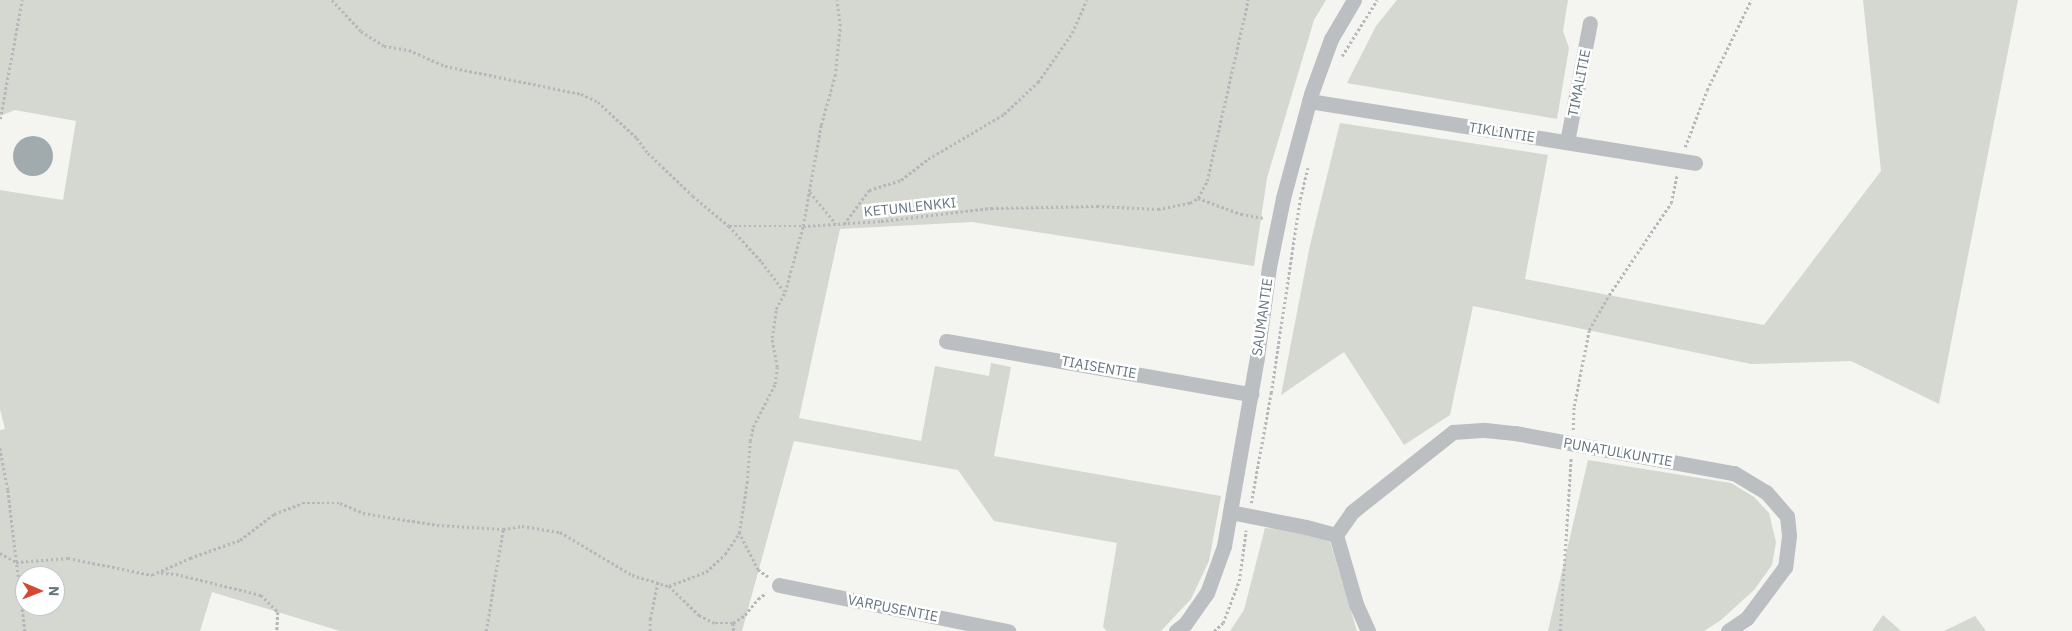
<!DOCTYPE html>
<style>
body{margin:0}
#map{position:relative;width:2072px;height:631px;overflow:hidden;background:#f4f4f0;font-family:"IBM Plex Sans",sans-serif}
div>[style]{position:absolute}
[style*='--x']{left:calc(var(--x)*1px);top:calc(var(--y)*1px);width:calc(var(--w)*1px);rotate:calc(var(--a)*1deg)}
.green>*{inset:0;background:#d4d8d0}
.building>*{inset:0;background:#a1abae}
.round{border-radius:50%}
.path>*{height:2.5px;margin-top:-1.25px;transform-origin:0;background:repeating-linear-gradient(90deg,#b5b8ba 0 2.5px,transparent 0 5px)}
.street>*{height:15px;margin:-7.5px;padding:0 7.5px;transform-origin:7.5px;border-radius:7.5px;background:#bbbfc2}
span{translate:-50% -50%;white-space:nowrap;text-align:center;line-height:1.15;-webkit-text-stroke:5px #fff;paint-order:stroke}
.street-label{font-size:14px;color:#65767f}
.north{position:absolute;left:15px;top:566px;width:50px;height:50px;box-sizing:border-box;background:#fff;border:1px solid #c1c8cc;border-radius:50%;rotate:91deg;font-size:14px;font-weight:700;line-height:20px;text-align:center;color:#65767f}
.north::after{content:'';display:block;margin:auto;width:18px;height:22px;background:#d34931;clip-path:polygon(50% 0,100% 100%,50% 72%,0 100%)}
</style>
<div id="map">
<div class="green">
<i style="clip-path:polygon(evenodd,0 0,1326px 0,1314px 20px,1267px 178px,1254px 266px,972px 222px,840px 229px,799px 418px,921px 441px,935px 366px,989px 376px,991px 363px,1011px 367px,994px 456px,1221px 496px,1209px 561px,1191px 599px,1161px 631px,1107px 631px,1103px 627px,1117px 543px,994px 521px,958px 470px,794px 441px,742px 631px,340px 631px,212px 592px,200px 631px,0 631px,0 430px,5px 429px,0 409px,0 190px,63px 200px,76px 121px,15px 110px,0 116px,0 0,25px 576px,55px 576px,55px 606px,25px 606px,25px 576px)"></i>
<i style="clip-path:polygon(1397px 0,1568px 0,1563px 31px,1569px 48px,1557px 119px,1347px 83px,1376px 26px)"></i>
<i style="clip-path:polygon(1863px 0,2018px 0,1939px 404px,1851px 361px,1751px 364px,1473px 306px,1450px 415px,1404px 445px,1344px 352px,1281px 395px,1310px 245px,1340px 123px,1548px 155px,1525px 279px,1764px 325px,1881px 171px)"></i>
<i style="clip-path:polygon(1588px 460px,1731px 483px,1754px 497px,1769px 513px,1776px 542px,1772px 565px,1754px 590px,1721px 620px,1704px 631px,1548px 631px)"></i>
<i style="clip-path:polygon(1265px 528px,1298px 531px,1330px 542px,1357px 631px,1230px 631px,1244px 610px)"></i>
<i style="clip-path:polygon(1883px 615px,1901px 631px,1872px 631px)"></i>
<i style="clip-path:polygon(1975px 616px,1986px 631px,1944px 631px)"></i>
</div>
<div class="building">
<i class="round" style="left:13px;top:136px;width:40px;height:40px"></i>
</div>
<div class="path">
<i style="--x:332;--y:0;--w:42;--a:46.9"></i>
<i style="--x:361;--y:31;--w:27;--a:33"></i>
<i style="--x:384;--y:46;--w:25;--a:9"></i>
<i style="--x:409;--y:50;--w:39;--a:24"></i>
<i style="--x:445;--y:66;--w:139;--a:11.6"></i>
<i style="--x:581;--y:94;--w:19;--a:25"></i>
<i style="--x:598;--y:102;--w:53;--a:42.7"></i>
<i style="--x:637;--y:138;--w:19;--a:54"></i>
<i style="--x:648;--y:153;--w:62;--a:43.7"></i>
<i style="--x:693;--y:196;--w:47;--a:39.8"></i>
<i style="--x:729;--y:226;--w:49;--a:47.5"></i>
<i style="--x:762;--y:262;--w:36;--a:53"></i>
<i style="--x:1342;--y:56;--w:66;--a:-58"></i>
<i style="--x:0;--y:119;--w:121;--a:-79.5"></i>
<i style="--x:1685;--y:147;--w:61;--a:-68.9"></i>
<i style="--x:1707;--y:90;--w:100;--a:-63.9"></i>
<i style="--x:810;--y:192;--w:41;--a:50.9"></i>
<i style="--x:1198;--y:198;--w:46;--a:20.4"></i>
<i style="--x:1241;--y:214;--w:22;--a:10"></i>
<i style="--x:844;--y:224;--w:42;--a:-53.7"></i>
<i style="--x:869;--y:190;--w:34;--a:-17"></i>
<i style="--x:901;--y:180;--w:34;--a:-38"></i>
<i style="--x:928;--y:159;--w:88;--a:-30.6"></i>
<i style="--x:1004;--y:114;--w:47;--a:-43.3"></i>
<i style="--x:1038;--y:82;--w:60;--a:-55.2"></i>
<i style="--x:1072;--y:33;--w:36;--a:-66"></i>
<i style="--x:729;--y:226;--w:74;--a:0"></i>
<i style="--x:803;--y:226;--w:103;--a:-79.9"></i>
<i style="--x:821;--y:125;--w:51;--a:-74.1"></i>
<i style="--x:835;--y:76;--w:50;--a:-84.3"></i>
<i style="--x:840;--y:26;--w:26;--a:-97"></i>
<i style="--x:1573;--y:430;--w:24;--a:-88"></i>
<i style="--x:1574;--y:406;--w:77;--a:-78.8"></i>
<i style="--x:1589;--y:330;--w:40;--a:-60.3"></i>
<i style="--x:1609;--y:295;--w:111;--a:-56"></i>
<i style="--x:1671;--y:203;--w:30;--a:-78"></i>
<i style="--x:0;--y:448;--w:43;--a:79.2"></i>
<i style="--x:8;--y:490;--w:142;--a:83.1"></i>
<i style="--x:1251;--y:503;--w:112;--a:-79.7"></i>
<i style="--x:1271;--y:393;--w:196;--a:-81.5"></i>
<i style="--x:1300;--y:199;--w:32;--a:-76"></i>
<i style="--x:0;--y:553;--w:18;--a:29"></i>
<i style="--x:16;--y:562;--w:52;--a:-4.4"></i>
<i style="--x:68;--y:558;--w:86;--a:11.4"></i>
<i style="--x:152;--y:575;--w:42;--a:-24.1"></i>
<i style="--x:190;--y:558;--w:53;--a:-19.8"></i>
<i style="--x:240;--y:540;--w:43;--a:-37.4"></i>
<i style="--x:274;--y:514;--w:30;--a:-21"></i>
<i style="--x:302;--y:503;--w:38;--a:0"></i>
<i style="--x:340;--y:503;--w:25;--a:23"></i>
<i style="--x:363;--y:513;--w:75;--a:9.2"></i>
<i style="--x:437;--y:525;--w:66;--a:3.5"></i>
<i style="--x:503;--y:529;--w:19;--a:-9"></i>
<i style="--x:522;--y:526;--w:38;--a:9"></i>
<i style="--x:560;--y:532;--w:84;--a:30.8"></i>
<i style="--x:632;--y:575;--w:39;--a:17"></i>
<i style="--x:669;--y:586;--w:42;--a:44"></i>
<i style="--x:699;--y:615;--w:18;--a:27"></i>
<i style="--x:715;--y:623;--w:18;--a:0"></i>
<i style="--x:733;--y:623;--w:14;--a:-34"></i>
<i style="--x:745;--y:615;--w:21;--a:-51"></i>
<i style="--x:758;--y:599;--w:10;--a:-37"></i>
<i style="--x:161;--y:573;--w:15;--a:4"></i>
<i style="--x:176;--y:574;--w:88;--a:13.9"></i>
<i style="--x:261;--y:595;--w:24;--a:45"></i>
<i style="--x:278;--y:612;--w:19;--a:93"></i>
<i style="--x:768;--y:577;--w:12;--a:-145"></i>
<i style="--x:758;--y:570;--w:42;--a:-117.2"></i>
<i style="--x:739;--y:533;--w:51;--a:-80.9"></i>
<i style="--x:747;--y:483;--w:42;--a:-85.9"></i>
<i style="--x:750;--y:441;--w:14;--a:-78"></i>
<i style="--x:753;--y:427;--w:48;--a:-62.9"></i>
<i style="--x:775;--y:384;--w:17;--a:-83"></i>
<i style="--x:777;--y:367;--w:29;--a:-100"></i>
<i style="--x:772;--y:338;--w:29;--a:-82"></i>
<i style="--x:776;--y:309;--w:19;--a:-62"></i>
<i style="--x:785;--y:292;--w:68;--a:-74.7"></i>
<i style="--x:803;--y:226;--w:78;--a:-3.7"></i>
<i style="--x:881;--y:221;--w:111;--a:-6.7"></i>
<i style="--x:991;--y:208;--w:106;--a:-1.1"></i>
<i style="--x:1097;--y:206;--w:61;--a:2.8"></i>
<i style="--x:1158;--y:209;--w:33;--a:-11"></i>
<i style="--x:1190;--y:203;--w:9;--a:-32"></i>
<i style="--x:1198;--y:198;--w:19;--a:-62"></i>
<i style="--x:1207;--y:181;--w:186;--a:-77.2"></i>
<i style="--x:669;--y:586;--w:40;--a:-21"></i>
<i style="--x:706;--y:572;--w:26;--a:-43"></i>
<i style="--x:725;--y:554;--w:25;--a:-56"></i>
<i style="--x:733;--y:623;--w:8;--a:83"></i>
<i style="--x:486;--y:631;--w:103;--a:-80.5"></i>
<i style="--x:650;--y:631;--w:12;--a:-90"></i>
<i style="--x:650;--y:619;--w:38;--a:-78"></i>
<i style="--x:1214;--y:631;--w:12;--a:-42"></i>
<i style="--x:1223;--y:623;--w:45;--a:-69.1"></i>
<i style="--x:1239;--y:581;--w:51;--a:-82.2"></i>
<i style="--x:1560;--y:631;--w:173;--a:-86.4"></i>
</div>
<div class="street">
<i style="--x:1309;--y:101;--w:391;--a:9.1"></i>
<i style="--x:1567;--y:142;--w:121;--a:-79.1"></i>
<i style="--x:946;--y:341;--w:310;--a:9.9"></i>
<i style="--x:1230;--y:512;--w:77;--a:11.2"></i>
<i style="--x:1306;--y:527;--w:31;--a:15"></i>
<i style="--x:1336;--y:535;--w:28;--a:-55"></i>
<i style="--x:1352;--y:512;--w:129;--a:-38.4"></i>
<i style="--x:1453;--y:432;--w:32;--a:-4"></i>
<i style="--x:1485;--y:430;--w:30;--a:6"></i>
<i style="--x:1515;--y:433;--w:223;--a:10.4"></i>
<i style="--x:1734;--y:473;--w:37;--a:31"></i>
<i style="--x:1766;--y:492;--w:32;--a:49"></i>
<i style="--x:1787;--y:516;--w:20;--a:84"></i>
<i style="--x:1789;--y:536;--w:31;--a:97"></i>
<i style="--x:1785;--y:567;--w:64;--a:126.7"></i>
<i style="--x:1747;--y:618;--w:23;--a:146"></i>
<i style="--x:1336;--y:535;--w:72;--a:73.8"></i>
<i style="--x:1356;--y:604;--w:30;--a:66"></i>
<i style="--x:779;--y:585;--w:234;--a:11.4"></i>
<i style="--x:1176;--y:631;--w:11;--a:-38"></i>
<i style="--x:1185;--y:624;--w:38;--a:-55"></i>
<i style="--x:1207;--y:593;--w:50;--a:-70.1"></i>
<i style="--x:1224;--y:546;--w:192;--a:-80.1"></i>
<i style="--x:1257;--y:357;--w:91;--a:-82.4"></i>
<i style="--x:1269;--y:267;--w:70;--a:-78.5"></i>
<i style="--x:1283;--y:198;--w:108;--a:-74.9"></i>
<i style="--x:1311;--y:94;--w:59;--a:-70"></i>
<i style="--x:1331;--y:39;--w:45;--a:-59.5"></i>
</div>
<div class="street-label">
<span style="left:1579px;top:83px;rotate:-79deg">TIMALITIE</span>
<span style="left:1502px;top:132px;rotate:9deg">TIKLINTIE</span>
<span style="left:910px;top:207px;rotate:-6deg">KETUNLENKKI</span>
<span style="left:1262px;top:317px;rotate:-82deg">SAUMANTIE</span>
<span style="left:1099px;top:367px;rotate:10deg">TIAISENTIE</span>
<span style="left:1618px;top:452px;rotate:10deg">PUNATULKUNTIE</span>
<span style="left:893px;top:608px;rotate:11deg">VARPUSENTIE</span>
</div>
<div class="north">N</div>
</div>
